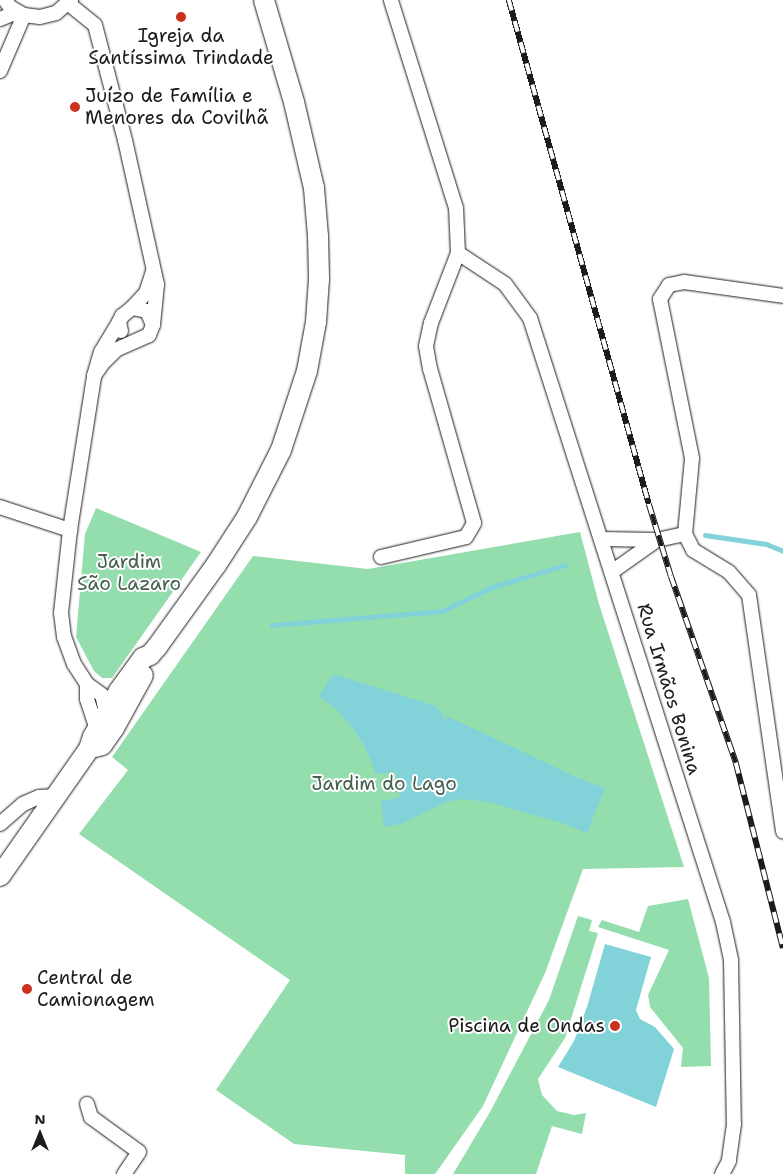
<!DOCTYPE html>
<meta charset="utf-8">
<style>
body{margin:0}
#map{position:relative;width:783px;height:1174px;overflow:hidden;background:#fff;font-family:"Shantell Sans",sans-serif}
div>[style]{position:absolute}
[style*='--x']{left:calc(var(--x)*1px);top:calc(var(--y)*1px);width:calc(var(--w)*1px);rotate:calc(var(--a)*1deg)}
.green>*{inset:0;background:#94ddad}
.water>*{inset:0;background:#82d3d9}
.stream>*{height:5px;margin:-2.5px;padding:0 2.5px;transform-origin:2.5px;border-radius:2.5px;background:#82d3d9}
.roads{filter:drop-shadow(0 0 1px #1c1c1c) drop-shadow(0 0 1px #1c1c1c)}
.minor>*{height:14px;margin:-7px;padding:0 7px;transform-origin:7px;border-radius:7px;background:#fff}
.secondary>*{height:20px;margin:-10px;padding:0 10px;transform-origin:10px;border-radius:10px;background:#fff}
.rail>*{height:5.5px;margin-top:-2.75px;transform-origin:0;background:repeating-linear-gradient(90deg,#fff 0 11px,#1c1c1c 0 22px);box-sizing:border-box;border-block:1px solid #1c1c1c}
.dots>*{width:14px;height:14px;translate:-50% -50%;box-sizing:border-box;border:2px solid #fff;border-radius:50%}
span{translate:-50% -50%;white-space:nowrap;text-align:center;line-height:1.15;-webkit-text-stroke:4px #fff;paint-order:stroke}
.poi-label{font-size:19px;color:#1c1c1c}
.left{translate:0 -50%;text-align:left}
.right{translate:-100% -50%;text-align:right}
.park-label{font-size:19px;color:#46604f}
.street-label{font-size:19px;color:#1c1c1c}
.north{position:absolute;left:15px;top:1109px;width:50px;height:50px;-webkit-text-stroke:4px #fff;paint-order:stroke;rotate:0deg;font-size:14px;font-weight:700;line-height:20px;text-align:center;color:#1c1c1c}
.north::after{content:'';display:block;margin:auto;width:18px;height:22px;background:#1c1c1c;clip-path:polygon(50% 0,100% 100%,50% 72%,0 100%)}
</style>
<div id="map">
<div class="green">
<i style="clip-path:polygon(96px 508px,201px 552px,112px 678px,102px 678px,94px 671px,76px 637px,85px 534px)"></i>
<i style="clip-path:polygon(580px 532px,599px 604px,684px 867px,583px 869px,545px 973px,483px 1106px,435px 1174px,405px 1174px,405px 1155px,294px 1144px,216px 1090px,290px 980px,79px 834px,128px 770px,112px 757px,253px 556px,368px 569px)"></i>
<i style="clip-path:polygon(688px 899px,709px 978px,711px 1066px,681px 1067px,683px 1048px,650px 1007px,648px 995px,669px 950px,598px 927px,602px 920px,639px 932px,648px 906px)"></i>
<i style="clip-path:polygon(578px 916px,592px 920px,589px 931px,598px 933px,565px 1038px,538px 1079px,542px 1095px,557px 1111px,574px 1115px,586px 1113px,582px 1134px,552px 1126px,536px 1174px,453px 1174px,490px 1112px,549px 1000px)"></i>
</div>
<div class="water">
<i style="clip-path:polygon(333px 674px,433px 705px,441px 711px,445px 719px,449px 717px,576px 777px,605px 788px,587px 833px,562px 823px,488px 802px,462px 799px,446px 802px,401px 824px,384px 827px,381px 801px,400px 797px,396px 772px,376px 774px,365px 747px,354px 730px,337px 710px,319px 696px)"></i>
<i style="clip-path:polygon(605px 944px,651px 957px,636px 1010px,640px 1019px,655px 1027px,674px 1049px,656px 1107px,558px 1067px,574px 1041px,587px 1007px)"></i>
</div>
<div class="stream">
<i style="--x:705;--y:535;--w:62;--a:8.4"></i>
<i style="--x:766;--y:544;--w:18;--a:22"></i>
<i style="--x:272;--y:625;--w:171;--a:-4.7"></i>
<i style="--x:442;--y:611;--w:55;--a:-25.6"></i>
<i style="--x:492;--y:587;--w:76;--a:-16.8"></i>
</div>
<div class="roads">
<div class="minor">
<i style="--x:5;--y:0;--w:9;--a:54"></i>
<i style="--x:10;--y:7;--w:16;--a:30"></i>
<i style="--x:24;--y:15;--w:16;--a:7"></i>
<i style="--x:40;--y:17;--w:16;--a:-14"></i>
<i style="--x:56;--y:13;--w:20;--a:-41"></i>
<i style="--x:69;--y:4;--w:33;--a:39"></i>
<i style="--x:95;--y:25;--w:119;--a:75.4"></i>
<i style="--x:125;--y:140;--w:148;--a:77.5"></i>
<i style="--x:157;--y:284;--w:41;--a:95.6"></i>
<i style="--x:153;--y:325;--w:11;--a:112"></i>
<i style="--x:149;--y:335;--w:36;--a:156"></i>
<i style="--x:116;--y:350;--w:20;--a:135"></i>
<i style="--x:102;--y:364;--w:14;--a:124"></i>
<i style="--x:0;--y:19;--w:18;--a:-22"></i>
<i style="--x:0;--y:71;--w:61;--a:-66.8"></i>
<i style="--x:458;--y:253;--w:56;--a:33.4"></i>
<i style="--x:505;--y:284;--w:42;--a:53.7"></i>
<i style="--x:530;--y:318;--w:634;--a:72.28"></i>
<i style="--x:723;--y:922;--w:39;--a:78"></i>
<i style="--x:731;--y:960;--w:164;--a:89"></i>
<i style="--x:734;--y:1124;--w:37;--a:98"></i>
<i style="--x:729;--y:1161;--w:15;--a:118"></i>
<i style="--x:132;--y:308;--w:21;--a:-47"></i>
<i style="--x:146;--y:293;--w:23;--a:-72"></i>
<i style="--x:121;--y:331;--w:9;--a:-103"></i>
<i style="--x:119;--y:322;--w:7;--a:-63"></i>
<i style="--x:122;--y:316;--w:13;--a:-39"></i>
<i style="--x:132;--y:308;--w:15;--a:11"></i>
<i style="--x:147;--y:311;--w:15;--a:67"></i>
<i style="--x:0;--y:507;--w:74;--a:18.2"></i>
<i style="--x:685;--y:534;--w:76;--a:-84.7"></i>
<i style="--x:692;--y:458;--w:162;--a:-101.4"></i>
<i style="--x:660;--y:299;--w:17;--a:-57"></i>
<i style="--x:669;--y:285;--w:15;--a:-11"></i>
<i style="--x:684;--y:282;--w:100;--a:8"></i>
<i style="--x:685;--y:534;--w:18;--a:63"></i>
<i style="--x:693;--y:550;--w:42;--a:31.4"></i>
<i style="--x:729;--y:572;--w:30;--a:49"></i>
<i style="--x:749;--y:595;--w:239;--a:81.8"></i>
<i style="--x:602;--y:539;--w:55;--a:1"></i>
<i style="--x:657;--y:540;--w:29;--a:-12"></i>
<i style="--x:381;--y:557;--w:87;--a:-13.2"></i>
<i style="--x:466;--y:537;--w:16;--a:-60"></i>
<i style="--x:474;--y:523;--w:160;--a:-105.9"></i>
<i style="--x:430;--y:369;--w:23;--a:-100"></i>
<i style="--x:426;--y:346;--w:24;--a:-78"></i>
<i style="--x:431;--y:323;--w:75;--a:-68.9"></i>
<i style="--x:458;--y:253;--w:45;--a:-92.5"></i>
<i style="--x:456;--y:208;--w:218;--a:-107.4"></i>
<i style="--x:613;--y:571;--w:54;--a:-35.2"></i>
<i style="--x:87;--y:684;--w:15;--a:90"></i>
<i style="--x:87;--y:699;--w:33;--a:72"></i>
<i style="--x:106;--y:712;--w:17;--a:-103"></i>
<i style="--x:102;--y:695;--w:19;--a:-144"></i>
<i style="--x:87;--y:684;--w:24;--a:-123"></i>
<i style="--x:74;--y:664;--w:29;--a:-110"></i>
<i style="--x:64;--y:637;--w:24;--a:-97"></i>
<i style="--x:61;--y:613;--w:83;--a:-83.8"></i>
<i style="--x:70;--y:530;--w:156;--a:-81.1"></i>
<i style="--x:94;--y:376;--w:25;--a:-74"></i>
<i style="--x:101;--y:352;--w:35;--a:-59"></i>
<i style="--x:0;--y:824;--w:30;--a:-41"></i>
<i style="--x:23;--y:804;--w:17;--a:-24"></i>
<i style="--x:39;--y:797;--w:18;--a:-3"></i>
<i style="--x:87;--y:1104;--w:14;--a:73"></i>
<i style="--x:91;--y:1117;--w:59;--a:36.1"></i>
<i style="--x:139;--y:1152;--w:27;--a:124"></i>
</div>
<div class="secondary">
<i style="--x:95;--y:747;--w:7;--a:-16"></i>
<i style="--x:102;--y:745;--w:21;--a:-55"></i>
<i style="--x:114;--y:728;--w:60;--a:-61.3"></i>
<i style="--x:0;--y:876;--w:155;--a:-55"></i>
<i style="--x:89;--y:749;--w:13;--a:-72"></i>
<i style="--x:93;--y:737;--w:53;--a:-60.5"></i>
<i style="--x:119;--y:691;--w:41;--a:-54"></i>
<i style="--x:143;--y:658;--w:8;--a:-23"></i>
<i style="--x:150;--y:655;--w:11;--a:-49"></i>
<i style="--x:157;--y:647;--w:101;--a:-54.3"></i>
<i style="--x:216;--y:565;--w:57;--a:-57.1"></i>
<i style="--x:247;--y:517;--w:75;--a:-63.1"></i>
<i style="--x:281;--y:450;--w:83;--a:-71.8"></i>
<i style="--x:307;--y:371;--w:50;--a:-79.6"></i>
<i style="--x:316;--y:322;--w:43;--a:-86"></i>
<i style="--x:319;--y:279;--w:43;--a:-91.3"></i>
<i style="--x:318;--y:236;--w:48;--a:-94.8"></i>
<i style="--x:314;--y:188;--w:88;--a:-103.1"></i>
<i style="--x:294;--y:102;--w:106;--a:-106.4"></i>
</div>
</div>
<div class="rail">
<i style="--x:509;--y:0;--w:523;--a:74.48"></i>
<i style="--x:649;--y:504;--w:75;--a:73"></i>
<i style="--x:671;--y:576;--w:198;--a:70.8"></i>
<i style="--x:736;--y:763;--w:191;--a:75.7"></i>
</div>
<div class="dots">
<i style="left:181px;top:17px;background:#c8321e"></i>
<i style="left:75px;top:107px;background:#c8321e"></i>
<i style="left:27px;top:989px;background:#c8321e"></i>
<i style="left:615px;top:1026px;background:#c8321e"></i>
</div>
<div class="poi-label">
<span style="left:181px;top:47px">Igreja da<br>Santíssima Trindade</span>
<span class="left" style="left:85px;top:107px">Juízo de Família e<br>Menores da Covilhã</span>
<span class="left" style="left:37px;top:989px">Central de<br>Camionagem</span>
<span class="right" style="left:605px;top:1026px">Piscina de Ondas</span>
</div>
<div class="park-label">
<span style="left:129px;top:573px">Jardim<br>São Lazaro</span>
<span style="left:384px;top:784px">Jardim do Lago</span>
</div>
<div class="street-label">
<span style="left:669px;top:689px;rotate:73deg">Rua Irmãos Bonina</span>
</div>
<div class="north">N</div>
</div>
